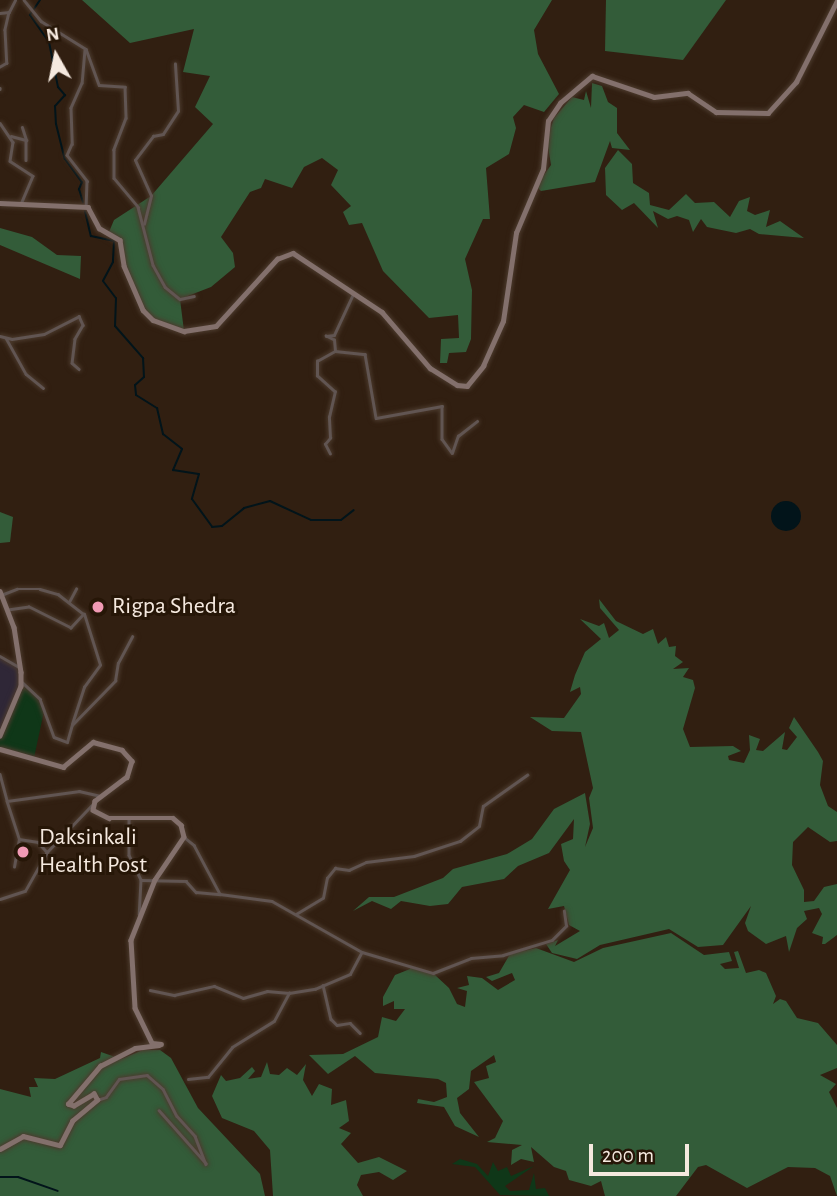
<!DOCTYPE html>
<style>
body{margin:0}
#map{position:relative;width:837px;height:1196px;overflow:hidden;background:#311f11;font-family:"Alegreya Sans",sans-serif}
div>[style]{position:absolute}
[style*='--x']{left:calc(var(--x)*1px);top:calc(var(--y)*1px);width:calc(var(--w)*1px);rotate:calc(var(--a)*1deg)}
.education>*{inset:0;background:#2f2737}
.green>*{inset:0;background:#0f3718}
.forest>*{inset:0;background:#335c39}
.water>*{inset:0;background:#02141a}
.round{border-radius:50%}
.stream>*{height:2px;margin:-1px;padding:0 1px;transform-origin:1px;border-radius:1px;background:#02141a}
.roads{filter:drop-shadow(0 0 2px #4c3b2e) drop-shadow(0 0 2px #4c3b2e)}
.street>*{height:2.5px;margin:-1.25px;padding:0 1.25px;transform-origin:1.25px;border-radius:1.25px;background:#615552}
.secondary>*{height:4.5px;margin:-2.25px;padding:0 2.25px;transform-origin:2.25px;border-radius:2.25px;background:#83706c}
.dots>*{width:19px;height:19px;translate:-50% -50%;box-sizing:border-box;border:4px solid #261607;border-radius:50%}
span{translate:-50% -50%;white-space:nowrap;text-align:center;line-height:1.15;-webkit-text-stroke:6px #261607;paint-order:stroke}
.poi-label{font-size:24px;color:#f5e9df}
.left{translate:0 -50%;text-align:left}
.north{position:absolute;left:21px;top:21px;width:70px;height:70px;-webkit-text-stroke:5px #261607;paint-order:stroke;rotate:351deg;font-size:19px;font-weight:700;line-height:28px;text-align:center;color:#f5e9df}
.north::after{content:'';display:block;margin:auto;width:24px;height:32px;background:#f5e9df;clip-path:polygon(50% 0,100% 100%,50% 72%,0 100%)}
.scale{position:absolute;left:589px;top:1144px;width:100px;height:32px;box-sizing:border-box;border:4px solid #f5e9df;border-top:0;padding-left:9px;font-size:21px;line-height:24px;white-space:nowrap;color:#f5e9df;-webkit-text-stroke:5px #261607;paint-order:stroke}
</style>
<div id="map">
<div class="education">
<i style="clip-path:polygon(0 657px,20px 664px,21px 686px,0 736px)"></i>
</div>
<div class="green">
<i style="clip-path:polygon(21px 681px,34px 691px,44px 711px,34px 758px,0 748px,0 736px)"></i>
<i style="clip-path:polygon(460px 1159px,477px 1164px,488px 1176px,493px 1162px,498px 1171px,507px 1167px,511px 1176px,534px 1166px,505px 1186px,510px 1191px,529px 1190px,534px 1173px,536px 1189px,545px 1188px,549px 1196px,500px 1195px,475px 1167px,452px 1164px)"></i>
</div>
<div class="forest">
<i style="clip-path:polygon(82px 0,552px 0,534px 30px,538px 54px,559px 94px,544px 112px,524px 105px,513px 117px,516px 128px,509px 154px,486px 168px,490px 219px,483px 219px,465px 259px,472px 290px,471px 339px,466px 352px,449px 353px,447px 363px,440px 363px,441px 339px,459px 338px,458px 315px,429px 318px,383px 271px,362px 223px,349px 225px,343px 212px,351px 206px,331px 185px,338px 170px,322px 158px,304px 167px,292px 188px,265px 179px,261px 188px,250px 192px,221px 237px,233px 253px,235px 267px,211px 287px,180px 299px,184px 331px,148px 316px,128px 274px,118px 237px,109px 232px,114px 220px,151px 196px,213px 124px,195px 107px,210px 76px,183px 72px,194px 29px,130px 43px)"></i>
<i style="clip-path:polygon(606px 0,726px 0,683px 60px,605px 51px)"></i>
<i style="clip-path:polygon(592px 83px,602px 86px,608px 102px,617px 108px,617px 133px,630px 150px,612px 148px,610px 141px,595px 182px,541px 191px,536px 186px,551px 165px,547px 140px,554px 118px,572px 97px,584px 100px,586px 91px,591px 108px)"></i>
<i style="clip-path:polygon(618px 150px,632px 164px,633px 183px,649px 193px,650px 205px,669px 210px,686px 194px,695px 203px,714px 202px,730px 217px,739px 201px,750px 197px,747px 211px,755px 215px,770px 210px,766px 227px,780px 221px,804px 238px,759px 234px,750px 229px,736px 233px,707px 227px,701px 219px,693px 232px,689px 220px,677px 216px,668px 219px,653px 211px,658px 228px,634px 203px,622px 210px,606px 195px,605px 168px)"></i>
<i style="clip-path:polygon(0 228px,32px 237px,57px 255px,81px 256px,80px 279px,0 245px)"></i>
<i style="clip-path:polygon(0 512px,13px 517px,10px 542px,0 543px)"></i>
<i style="clip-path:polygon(599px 599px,616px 621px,643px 634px,653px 629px,658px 644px,666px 637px,669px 647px,676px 646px,675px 656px,683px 662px,673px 669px,689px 668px,683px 677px,693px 680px,695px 688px,683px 729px,690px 747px,733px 746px,741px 751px,728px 756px,729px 760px,744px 763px,750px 750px,749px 735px,760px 739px,756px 750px,763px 751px,785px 732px,782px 749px,787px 750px,797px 737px,789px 728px,794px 717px,818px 752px,823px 761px,820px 785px,828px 806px,837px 812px,837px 841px,830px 842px,808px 827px,793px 842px,792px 865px,804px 890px,804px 902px,814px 901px,824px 887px,837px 884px,837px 935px,825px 944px,822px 944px,823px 937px,812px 933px,822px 914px,819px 908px,804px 911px,807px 919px,797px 928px,789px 952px,786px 936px,766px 944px,748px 931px,745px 923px,751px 906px,723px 945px,698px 947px,669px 929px,600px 945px,577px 959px,552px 953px,546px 944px,558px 940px,555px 946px,580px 931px,569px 925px,564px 906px,548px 909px,570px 870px,564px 861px,561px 844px,573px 839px,574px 819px,549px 853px,518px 866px,504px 879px,462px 887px,448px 904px,430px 906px,401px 901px,391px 909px,372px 901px,353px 911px,369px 897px,394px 897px,443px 878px,453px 869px,507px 854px,532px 839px,554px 809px,585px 793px,590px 824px,585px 847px,593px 828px,589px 798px,593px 788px,581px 732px,552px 731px,530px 717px,564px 718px,581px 694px,580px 687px,570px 692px,575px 675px,585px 652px,601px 639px,580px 619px,599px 626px,604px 623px,609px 638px,619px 630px,600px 608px)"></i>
<i style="clip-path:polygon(671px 933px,704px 955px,729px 952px,732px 961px,720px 964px,725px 969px,739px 968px,734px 952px,738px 951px,746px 973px,759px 970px,766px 973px,776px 996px,773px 1004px,780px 999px,786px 1001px,797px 1018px,818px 1023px,837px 1045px,837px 1068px,820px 1075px,836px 1084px,829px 1092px,837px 1108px,837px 1196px,830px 1176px,815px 1168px,788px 1167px,747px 1188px,706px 1165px,698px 1167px,676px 1196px,605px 1196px,601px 1181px,591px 1186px,569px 1180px,566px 1171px,554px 1167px,531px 1147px,534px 1162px,521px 1159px,511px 1165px,512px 1150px,522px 1145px,487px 1142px,495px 1138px,503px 1121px,474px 1082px,489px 1078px,486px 1066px,496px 1062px,494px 1055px,471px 1071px,469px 1089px,457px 1098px,460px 1113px,479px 1137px,455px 1126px,444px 1107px,417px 1103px,418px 1099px,434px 1102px,447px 1097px,446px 1083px,438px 1079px,375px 1073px,355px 1056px,328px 1074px,309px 1055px,343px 1054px,378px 1037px,382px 1017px,396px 1021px,405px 1009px,394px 1009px,394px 1001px,383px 1006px,383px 997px,395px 975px,410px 969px,409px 965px,435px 975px,449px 988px,457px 1004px,465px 1007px,467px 991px,457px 988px,469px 985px,467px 976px,482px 978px,498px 990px,515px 980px,512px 973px,492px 981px,486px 977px,499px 973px,510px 954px,536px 948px,574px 962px,603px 948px)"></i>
<i style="clip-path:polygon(143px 1050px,160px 1050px,171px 1058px,198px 1108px,260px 1174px,265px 1196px,0 1196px,0 1089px,31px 1097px,29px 1087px,38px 1087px,34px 1078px,55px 1079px,100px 1058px,101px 1052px,121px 1059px)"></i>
<i style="clip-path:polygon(267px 1062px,270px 1074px,279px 1075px,287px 1068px,297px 1075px,306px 1064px,303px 1080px,312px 1096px,319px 1084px,332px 1089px,331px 1105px,346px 1100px,349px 1121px,339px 1128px,351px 1133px,341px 1144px,358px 1163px,379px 1157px,407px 1171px,393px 1180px,379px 1172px,361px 1175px,357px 1185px,363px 1196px,273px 1196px,270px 1150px,254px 1131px,222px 1118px,212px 1096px,221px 1075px,226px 1081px,240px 1078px,252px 1067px,255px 1071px,248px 1079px,261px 1077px)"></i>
</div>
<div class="water">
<i class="round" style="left:771px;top:501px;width:30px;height:30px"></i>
</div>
<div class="stream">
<i style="--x:40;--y:0;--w:18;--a:124"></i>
<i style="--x:30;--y:15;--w:33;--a:55"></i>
<i style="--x:49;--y:42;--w:46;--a:78.7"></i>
<i style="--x:58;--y:87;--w:11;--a:49"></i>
<i style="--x:65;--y:95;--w:15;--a:132"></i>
<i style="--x:55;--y:106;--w:18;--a:87"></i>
<i style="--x:56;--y:124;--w:36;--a:76"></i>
<i style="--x:65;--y:159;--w:29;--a:54"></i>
<i style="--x:82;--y:182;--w:8;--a:113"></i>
<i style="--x:79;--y:189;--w:14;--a:73"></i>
<i style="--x:85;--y:211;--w:26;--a:77"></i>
<i style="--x:91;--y:236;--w:24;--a:12"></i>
<i style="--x:114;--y:241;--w:21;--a:93"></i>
<i style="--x:113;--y:262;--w:21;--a:118"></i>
<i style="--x:103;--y:281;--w:21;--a:53"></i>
<i style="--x:116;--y:298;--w:28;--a:92"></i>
<i style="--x:115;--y:326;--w:43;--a:48.8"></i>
<i style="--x:143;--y:358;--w:19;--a:87"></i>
<i style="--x:144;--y:377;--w:12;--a:138"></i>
<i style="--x:135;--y:385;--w:10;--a:84"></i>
<i style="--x:136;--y:395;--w:25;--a:32"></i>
<i style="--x:157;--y:408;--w:27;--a:77"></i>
<i style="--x:163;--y:434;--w:24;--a:38"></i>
<i style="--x:182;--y:449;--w:23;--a:113"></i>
<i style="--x:173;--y:470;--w:26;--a:9"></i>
<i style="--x:199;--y:474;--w:26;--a:106"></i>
<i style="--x:192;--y:499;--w:34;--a:54"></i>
<i style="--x:212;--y:527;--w:10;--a:-6"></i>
<i style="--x:222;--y:526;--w:28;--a:-39"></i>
<i style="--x:244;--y:508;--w:27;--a:-15"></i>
<i style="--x:270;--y:501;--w:45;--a:24.9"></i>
<i style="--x:311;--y:520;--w:30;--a:0"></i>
<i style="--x:341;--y:520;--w:16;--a:-38"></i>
<i style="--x:0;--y:1177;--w:18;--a:0"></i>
<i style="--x:18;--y:1177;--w:42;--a:19.3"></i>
</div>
<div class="roads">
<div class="street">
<i style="--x:24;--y:0;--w:27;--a:51"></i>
<i style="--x:41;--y:21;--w:53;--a:31.9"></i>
<i style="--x:86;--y:49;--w:38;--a:70"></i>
<i style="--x:99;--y:85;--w:26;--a:4"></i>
<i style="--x:125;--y:87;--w:31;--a:88"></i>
<i style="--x:126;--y:118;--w:34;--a:111"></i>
<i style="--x:114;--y:150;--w:28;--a:90"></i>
<i style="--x:114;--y:178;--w:38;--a:50"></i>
<i style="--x:138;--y:207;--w:60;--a:75.5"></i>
<i style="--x:153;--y:265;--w:25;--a:61"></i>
<i style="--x:165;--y:287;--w:19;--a:39"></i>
<i style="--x:180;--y:299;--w:14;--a:-12"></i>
<i style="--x:9;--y:12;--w:13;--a:-63"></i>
<i style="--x:0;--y:13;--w:9;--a:-6"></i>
<i style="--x:9;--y:12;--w:18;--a:103"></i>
<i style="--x:5;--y:30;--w:33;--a:87"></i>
<i style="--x:7;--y:63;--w:8;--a:150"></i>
<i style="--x:85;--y:50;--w:33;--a:95"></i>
<i style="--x:82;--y:83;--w:27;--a:114"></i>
<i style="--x:71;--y:108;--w:36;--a:88"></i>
<i style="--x:72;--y:144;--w:12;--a:114"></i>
<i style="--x:67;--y:155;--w:33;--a:52"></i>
<i style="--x:87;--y:181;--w:25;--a:92"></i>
<i style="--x:0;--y:88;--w:1;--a:90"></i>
<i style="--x:0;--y:123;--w:23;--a:56"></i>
<i style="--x:13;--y:142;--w:19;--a:99"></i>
<i style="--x:10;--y:161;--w:27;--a:33"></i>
<i style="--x:33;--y:176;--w:28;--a:113"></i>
<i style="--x:11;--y:136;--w:16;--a:15"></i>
<i style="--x:26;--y:140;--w:13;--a:-108"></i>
<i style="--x:26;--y:140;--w:20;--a:90"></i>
<i style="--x:144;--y:224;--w:29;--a:-76"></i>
<i style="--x:151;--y:196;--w:39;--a:-114"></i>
<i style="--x:135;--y:160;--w:30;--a:-53"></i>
<i style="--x:153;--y:136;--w:10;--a:-11"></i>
<i style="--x:163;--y:134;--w:27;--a:-57"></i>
<i style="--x:178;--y:111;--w:47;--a:-93.7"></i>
<i style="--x:0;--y:336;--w:12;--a:14"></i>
<i style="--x:12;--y:339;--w:32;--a:-9"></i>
<i style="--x:44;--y:334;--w:39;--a:-27"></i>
<i style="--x:79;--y:316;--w:10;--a:66"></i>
<i style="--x:83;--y:325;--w:16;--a:120"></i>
<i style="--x:75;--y:339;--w:24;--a:97"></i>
<i style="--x:72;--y:363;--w:9;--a:41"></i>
<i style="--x:6;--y:338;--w:41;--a:60.9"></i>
<i style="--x:26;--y:374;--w:22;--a:39"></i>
<i style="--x:335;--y:351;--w:30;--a:6"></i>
<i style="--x:365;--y:354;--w:65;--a:80.2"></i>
<i style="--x:376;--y:418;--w:67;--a:-10.3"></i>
<i style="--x:442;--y:406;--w:33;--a:90"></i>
<i style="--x:442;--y:439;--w:17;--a:54"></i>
<i style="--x:452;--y:453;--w:18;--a:-71"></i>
<i style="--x:458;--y:436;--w:24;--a:-38"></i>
<i style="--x:330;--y:454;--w:11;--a:-117"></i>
<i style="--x:325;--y:444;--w:8;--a:-50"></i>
<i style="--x:330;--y:438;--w:21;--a:-93"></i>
<i style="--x:329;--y:417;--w:26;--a:-77"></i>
<i style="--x:335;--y:392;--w:24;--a:-138"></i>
<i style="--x:317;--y:376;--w:15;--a:-90"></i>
<i style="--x:317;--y:361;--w:21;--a:-29"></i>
<i style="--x:335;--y:351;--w:11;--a:-95"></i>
<i style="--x:334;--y:340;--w:9;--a:-153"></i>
<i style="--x:326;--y:336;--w:8;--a:-7"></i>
<i style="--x:334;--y:335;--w:45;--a:-65.1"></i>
<i style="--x:1;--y:595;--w:17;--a:-21"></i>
<i style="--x:17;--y:589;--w:23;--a:0"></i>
<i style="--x:40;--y:589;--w:19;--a:16"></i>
<i style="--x:58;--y:594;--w:33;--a:38"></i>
<i style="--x:84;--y:614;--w:19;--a:133"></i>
<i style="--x:71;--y:628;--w:47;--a:-153.4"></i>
<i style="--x:29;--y:607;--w:21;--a:172"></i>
<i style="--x:69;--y:602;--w:15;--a:-62"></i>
<i style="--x:0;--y:656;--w:24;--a:30"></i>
<i style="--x:22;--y:682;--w:25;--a:43"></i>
<i style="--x:40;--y:699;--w:40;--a:69.8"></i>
<i style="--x:54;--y:737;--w:14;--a:21"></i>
<i style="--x:67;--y:742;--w:18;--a:-74"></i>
<i style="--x:72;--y:725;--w:62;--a:-45.7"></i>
<i style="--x:115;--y:681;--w:18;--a:-81"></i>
<i style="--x:118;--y:663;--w:30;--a:-62"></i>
<i style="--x:72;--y:724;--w:39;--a:-72"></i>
<i style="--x:84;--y:687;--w:27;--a:-54"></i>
<i style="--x:100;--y:665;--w:53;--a:-107.4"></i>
<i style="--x:0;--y:774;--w:28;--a:75"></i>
<i style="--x:7;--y:801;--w:73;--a:-7.9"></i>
<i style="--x:79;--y:791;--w:22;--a:13"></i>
<i style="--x:7;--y:801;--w:40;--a:72"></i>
<i style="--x:19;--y:839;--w:19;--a:9"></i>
<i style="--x:38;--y:842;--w:13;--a:48"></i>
<i style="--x:129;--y:820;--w:35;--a:90"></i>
<i style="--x:129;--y:855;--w:28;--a:64"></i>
<i style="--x:141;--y:880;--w:34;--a:93"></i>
<i style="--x:184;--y:837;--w:13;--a:39"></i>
<i style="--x:194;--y:845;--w:55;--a:62"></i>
<i style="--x:220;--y:894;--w:52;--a:7.7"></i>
<i style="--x:272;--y:901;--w:103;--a:29.5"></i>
<i style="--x:362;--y:952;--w:74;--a:16.5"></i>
<i style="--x:433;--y:973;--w:41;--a:-21.5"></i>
<i style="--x:471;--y:958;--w:32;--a:-5"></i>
<i style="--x:503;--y:955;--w:51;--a:-17"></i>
<i style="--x:552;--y:940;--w:20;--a:-45"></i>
<i style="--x:566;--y:926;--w:15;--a:-98"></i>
<i style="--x:14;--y:867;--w:28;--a:-80"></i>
<i style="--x:141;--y:880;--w:45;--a:1.3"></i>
<i style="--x:186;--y:881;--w:15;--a:48"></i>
<i style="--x:196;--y:892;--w:24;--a:5"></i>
<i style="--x:0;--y:899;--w:26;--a:-18"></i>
<i style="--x:25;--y:891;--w:45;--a:-60.6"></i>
<i style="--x:47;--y:852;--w:64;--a:-46.3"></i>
<i style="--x:296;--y:914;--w:31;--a:-31"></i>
<i style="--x:323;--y:898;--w:20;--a:-79"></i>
<i style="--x:327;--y:878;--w:13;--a:-51"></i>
<i style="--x:335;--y:868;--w:14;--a:8"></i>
<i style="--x:349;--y:870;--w:19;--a:-25"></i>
<i style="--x:366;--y:862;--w:48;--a:-7.1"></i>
<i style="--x:414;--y:856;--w:48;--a:-18.1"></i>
<i style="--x:460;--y:841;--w:24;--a:-38"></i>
<i style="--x:479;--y:826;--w:20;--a:-79"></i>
<i style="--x:483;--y:806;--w:54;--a:-35.2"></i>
<i style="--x:323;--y:985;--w:35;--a:77"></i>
<i style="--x:331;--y:1019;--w:8;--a:45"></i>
<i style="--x:337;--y:1025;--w:13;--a:-9"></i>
<i style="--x:350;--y:1023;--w:14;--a:45"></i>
<i style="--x:150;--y:990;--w:25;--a:12"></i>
<i style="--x:174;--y:995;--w:41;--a:-12.7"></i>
<i style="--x:214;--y:986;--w:31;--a:22"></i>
<i style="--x:243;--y:998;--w:25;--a:-16"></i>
<i style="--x:267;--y:991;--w:22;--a:5"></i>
<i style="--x:188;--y:1079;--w:20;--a:-6"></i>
<i style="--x:208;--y:1077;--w:38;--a:-51"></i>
<i style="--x:232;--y:1047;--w:49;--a:-31.8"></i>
<i style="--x:274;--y:1021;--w:32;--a:-62"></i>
<i style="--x:289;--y:993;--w:26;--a:-9"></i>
<i style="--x:315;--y:989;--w:38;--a:-23"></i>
<i style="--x:350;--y:974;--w:24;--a:-62"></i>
<i style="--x:97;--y:1100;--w:9;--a:-18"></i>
<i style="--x:106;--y:1097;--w:22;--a:-54"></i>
<i style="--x:119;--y:1079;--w:28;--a:-8"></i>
<i style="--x:147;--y:1075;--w:21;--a:41"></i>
<i style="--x:163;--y:1089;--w:30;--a:63"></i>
<i style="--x:177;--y:1116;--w:27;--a:48"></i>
<i style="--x:195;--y:1136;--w:30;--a:69"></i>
<i style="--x:206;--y:1164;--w:71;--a:-131.6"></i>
</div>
<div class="secondary">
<i style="--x:0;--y:203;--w:88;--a:2.6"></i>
<i style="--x:88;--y:207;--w:24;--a:62"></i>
<i style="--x:99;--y:228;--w:24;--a:30"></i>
<i style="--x:120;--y:240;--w:26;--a:81"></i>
<i style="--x:124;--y:266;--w:48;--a:66.6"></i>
<i style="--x:143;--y:310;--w:14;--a:45"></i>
<i style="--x:153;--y:320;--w:33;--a:20"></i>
<i style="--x:184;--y:331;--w:32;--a:-9"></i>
<i style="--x:216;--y:326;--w:91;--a:-47.7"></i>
<i style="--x:277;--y:259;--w:17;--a:-21"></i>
<i style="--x:293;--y:253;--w:107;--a:33.5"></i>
<i style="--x:382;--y:312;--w:74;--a:49.4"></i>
<i style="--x:430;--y:368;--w:32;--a:32"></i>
<i style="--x:457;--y:385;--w:10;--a:6"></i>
<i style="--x:467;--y:386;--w:26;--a:-51"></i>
<i style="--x:483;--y:366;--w:49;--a:-66"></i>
<i style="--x:503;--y:321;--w:89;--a:-81.6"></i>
<i style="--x:516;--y:233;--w:69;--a:-67.1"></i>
<i style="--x:543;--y:169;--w:48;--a:-84.1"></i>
<i style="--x:548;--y:121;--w:22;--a:-56"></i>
<i style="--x:560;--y:103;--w:42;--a:-40.2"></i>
<i style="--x:592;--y:76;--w:65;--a:18.7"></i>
<i style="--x:654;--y:97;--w:34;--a:-7"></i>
<i style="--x:688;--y:93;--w:34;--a:34"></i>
<i style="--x:716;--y:112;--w:52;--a:1.1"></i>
<i style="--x:768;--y:113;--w:42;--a:-47.9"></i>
<i style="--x:796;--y:82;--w:91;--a:-63.2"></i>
<i style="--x:0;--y:591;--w:39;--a:69"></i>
<i style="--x:14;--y:627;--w:46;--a:81.2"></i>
<i style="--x:21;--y:672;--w:14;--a:90"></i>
<i style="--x:21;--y:686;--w:54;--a:112.8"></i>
<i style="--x:0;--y:749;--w:66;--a:15.9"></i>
<i style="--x:63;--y:767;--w:39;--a:-40"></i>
<i style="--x:93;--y:742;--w:30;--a:15"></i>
<i style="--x:122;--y:750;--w:15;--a:48"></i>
<i style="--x:132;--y:761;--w:17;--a:107"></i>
<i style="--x:127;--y:777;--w:40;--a:143"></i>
<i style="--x:95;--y:801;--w:9;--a:103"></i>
<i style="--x:93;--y:810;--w:18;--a:27"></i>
<i style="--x:109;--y:818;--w:64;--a:0"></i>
<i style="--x:173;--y:818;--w:11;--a:41"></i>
<i style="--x:181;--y:825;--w:12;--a:76"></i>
<i style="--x:184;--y:837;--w:52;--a:124"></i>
<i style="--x:155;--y:880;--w:65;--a:111.8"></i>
<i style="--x:131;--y:940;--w:68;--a:86.6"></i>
<i style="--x:135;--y:1008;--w:39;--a:64"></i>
<i style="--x:152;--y:1043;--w:9;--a:6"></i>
<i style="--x:0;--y:1149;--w:26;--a:-29"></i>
<i style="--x:23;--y:1136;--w:38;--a:14"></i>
<i style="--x:60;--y:1145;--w:27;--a:-63"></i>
<i style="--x:72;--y:1121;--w:33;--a:-40"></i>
<i style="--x:97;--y:1100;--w:7;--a:-117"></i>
<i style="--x:94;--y:1094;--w:23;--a:149"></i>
<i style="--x:74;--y:1106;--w:6;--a:-162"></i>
<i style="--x:68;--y:1104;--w:50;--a:-49.9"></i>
<i style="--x:100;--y:1066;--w:39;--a:-27"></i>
<i style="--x:135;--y:1048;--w:24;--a:-7"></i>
</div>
</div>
<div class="dots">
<i style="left:98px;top:607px;background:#f19ab4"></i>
<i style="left:23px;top:852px;background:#f19ab4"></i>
</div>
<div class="poi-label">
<span class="left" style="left:112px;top:607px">Rigpa Shedra</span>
<span class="left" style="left:39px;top:852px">Daksinkali<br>Health Post</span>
</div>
<div class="north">N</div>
<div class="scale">200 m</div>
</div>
